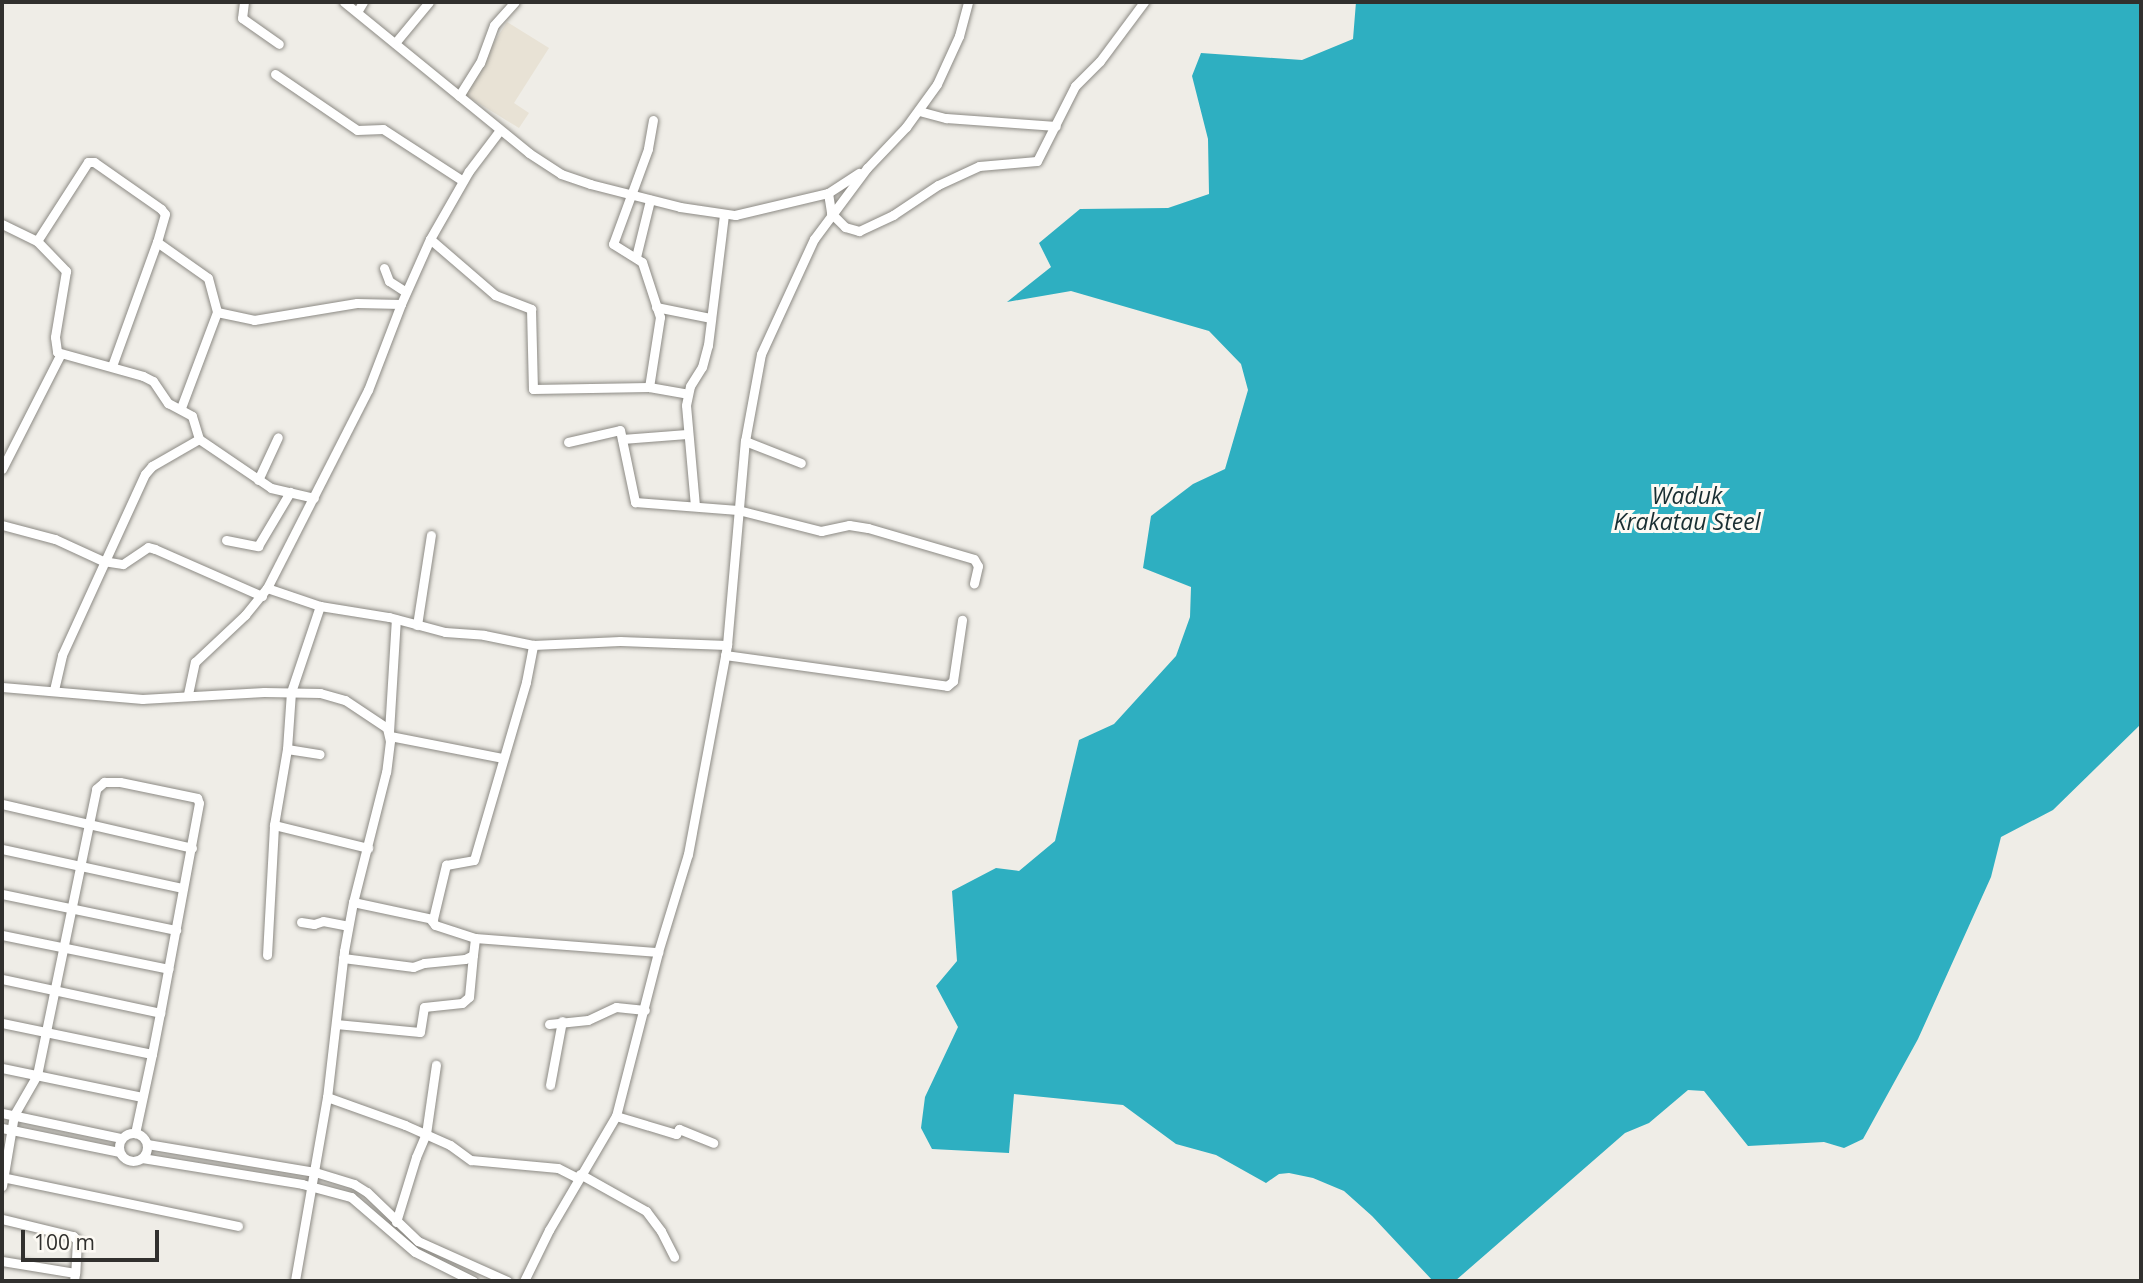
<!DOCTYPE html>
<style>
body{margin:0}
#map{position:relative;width:2143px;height:1283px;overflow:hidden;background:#efede7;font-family:"Open Sans",sans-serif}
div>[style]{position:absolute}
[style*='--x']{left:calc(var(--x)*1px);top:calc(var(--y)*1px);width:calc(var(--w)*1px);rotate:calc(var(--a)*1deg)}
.built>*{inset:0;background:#e8e2d5}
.water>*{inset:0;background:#2eafc1}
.roads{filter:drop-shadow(0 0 2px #8c8a84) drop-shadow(0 0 2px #8c8a84)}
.minor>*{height:9px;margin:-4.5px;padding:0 4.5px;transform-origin:4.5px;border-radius:4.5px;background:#fff}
.minor>.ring{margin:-4.5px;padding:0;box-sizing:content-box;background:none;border:9px solid #fff;border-radius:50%}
span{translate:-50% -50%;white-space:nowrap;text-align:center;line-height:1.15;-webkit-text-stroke:6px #fdfaf4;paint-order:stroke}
.water-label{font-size:23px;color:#192e32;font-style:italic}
.frame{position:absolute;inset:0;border:4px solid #31302e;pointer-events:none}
.scale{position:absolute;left:21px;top:1230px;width:138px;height:32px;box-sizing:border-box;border:4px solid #31302e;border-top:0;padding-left:9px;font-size:21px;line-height:24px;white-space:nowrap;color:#31302e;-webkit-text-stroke:5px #fdfaf4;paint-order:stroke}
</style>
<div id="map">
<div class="built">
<i style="clip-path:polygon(507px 22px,549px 48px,514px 103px,529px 113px,519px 128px,462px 93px)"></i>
</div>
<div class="water">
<i style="clip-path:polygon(1356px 2px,2141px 2px,2141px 724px,2053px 810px,2001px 837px,1991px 877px,1918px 1039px,1863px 1139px,1844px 1148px,1824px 1142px,1748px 1146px,1704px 1091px,1688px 1090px,1649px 1123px,1625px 1133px,1455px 1281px,1433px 1281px,1372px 1216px,1344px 1191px,1313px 1178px,1289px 1173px,1279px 1174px,1266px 1183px,1216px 1155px,1176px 1144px,1123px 1105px,1014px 1094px,1009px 1153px,932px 1149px,921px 1128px,925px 1097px,958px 1027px,936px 986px,957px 961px,952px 891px,996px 868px,1019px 871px,1055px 841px,1079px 740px,1114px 724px,1176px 656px,1190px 617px,1191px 587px,1143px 568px,1151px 516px,1193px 484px,1225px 469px,1248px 390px,1241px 364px,1209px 331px,1071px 291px,1007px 302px,1051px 267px,1039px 243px,1080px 209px,1168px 208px,1209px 194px,1208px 139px,1192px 76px,1201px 53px,1302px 60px,1353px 39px)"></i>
</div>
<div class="roads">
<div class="minor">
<i style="--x:244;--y:2;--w:16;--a:97"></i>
<i style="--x:242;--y:18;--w:45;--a:35.1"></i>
<i style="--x:344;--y:2;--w:239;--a:39.2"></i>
<i style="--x:529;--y:153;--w:38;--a:33"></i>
<i style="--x:561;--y:174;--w:31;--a:19"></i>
<i style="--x:590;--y:184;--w:93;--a:14.3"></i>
<i style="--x:680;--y:207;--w:56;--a:8.3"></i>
<i style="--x:735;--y:215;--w:96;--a:-13.3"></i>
<i style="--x:828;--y:193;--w:37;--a:-33"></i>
<i style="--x:357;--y:12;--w:12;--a:-59"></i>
<i style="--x:395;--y:43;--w:53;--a:-50.3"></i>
<i style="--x:275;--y:74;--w:99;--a:34.3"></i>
<i style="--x:357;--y:130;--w:26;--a:-2"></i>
<i style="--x:383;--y:129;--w:95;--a:33"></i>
<i style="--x:459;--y:96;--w:39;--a:-58"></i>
<i style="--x:480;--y:63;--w:40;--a:-69.8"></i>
<i style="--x:494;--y:25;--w:31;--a:-48"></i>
<i style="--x:919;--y:111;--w:28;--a:15"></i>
<i style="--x:946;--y:118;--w:110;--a:4.2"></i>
<i style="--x:653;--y:120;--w:29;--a:100"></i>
<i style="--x:648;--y:149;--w:101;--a:110.2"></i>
<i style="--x:613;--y:244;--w:34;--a:32"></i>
<i style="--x:642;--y:262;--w:58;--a:71.9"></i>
<i style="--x:660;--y:317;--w:71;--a:98.9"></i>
<i style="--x:649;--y:387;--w:39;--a:10"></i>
<i style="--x:828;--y:193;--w:20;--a:81"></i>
<i style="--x:831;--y:213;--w:20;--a:45"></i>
<i style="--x:845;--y:227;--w:15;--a:16"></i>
<i style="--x:859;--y:231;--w:38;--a:-25"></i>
<i style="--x:893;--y:215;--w:54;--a:-33.7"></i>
<i style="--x:938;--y:185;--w:45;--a:-24.9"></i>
<i style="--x:979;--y:166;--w:58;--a:-4.9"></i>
<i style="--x:1037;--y:161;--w:84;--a:-63.1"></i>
<i style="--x:1075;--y:86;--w:35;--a:-45"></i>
<i style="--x:1100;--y:61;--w:74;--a:-53.3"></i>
<i style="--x:2;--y:224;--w:39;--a:26"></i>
<i style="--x:37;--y:241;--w:94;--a:-57.2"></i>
<i style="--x:88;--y:162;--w:6;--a:0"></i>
<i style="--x:94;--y:162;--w:82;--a:35"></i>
<i style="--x:161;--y:209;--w:6;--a:51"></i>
<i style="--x:165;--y:214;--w:29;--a:106"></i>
<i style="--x:157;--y:242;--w:62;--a:35.2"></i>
<i style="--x:208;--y:278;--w:35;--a:75"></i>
<i style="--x:217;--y:312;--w:103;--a:110.6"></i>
<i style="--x:430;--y:239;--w:86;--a:40.7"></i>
<i style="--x:495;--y:295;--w:39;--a:21"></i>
<i style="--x:531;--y:309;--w:80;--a:88.6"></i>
<i style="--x:533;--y:389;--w:116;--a:-1"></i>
<i style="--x:37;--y:241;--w:42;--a:46"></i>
<i style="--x:66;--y:271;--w:67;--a:99.5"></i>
<i style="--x:55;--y:337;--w:15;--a:82"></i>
<i style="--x:57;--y:352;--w:89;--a:15.6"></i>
<i style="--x:143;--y:376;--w:11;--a:27"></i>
<i style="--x:153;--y:381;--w:27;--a:56"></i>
<i style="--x:168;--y:403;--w:27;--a:28"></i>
<i style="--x:192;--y:416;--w:24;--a:73"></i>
<i style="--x:199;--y:439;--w:87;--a:34.2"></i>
<i style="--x:271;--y:488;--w:44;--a:13.1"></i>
<i style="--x:636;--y:257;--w:59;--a:-76.2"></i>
<i style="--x:384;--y:268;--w:14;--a:69"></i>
<i style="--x:389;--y:281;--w:20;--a:33"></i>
<i style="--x:656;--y:307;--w:55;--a:11.5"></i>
<i style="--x:217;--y:312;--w:38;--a:12"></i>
<i style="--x:254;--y:320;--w:104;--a:-9.4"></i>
<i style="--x:357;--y:303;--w:44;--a:1.3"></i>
<i style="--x:112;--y:366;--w:132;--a:-70.1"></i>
<i style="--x:622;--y:439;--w:65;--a:-4.4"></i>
<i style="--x:745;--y:441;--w:60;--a:21.4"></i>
<i style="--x:568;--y:442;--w:53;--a:-13"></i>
<i style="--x:620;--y:430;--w:74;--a:78.2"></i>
<i style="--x:635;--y:502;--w:103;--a:4.4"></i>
<i style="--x:738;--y:510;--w:86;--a:14.2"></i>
<i style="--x:821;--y:531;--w:29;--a:-12"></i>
<i style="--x:849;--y:525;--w:19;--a:9"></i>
<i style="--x:868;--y:528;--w:110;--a:16.3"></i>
<i style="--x:974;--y:559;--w:8;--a:60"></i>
<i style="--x:978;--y:566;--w:18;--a:103"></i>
<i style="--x:2;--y:469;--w:128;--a:-63"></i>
<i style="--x:258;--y:480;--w:47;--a:-65.1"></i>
<i style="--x:695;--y:506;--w:101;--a:-95.1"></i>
<i style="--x:686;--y:405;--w:19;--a:-78"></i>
<i style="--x:690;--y:386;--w:22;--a:-58"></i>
<i style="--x:702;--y:367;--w:23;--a:-75"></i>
<i style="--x:708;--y:345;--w:131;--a:-83"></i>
<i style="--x:2;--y:525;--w:55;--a:14.8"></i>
<i style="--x:55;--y:539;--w:53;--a:24.6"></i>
<i style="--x:103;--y:561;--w:20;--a:9"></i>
<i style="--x:123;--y:564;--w:30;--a:-34"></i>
<i style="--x:148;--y:547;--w:7;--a:16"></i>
<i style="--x:155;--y:549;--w:117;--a:23.7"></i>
<i style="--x:226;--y:540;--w:33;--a:11"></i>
<i style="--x:258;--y:546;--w:63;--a:-59.3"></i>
<i style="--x:267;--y:588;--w:56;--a:18.8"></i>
<i style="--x:320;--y:606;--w:70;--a:9.1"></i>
<i style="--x:389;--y:617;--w:58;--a:15"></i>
<i style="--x:445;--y:632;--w:39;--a:4"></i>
<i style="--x:484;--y:635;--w:50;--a:11.5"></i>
<i style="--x:533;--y:645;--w:87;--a:-2.6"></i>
<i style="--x:620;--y:641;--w:107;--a:2.1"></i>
<i style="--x:417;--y:625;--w:91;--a:-81.2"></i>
<i style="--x:725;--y:655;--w:224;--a:7.9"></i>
<i style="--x:947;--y:686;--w:8;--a:-40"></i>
<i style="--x:953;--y:681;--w:62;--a:-81.6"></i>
<i style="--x:2;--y:687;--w:141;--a:4.9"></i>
<i style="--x:142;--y:699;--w:122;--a:-3.3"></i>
<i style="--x:264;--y:692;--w:56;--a:1"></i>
<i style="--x:320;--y:693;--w:26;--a:16"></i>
<i style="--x:345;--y:700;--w:50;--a:33.7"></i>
<i style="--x:387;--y:728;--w:13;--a:77"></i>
<i style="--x:390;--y:741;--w:31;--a:97"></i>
<i style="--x:386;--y:772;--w:134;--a:104.2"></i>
<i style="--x:353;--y:902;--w:50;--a:100.4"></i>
<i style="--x:344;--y:951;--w:147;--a:96.6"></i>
<i style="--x:327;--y:1097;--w:187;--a:99.9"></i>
<i style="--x:54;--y:690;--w:36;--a:-77"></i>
<i style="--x:62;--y:655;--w:199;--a:-65.4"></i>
<i style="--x:145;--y:474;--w:11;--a:-49"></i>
<i style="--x:152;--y:466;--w:54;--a:-29.9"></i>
<i style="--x:188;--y:694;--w:33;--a:-78"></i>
<i style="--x:195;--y:662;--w:69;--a:-43.2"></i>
<i style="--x:245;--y:615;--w:35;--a:-51"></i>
<i style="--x:267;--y:588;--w:222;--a:-63"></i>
<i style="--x:368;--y:390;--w:92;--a:-69"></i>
<i style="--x:401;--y:304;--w:71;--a:-66"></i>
<i style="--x:430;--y:239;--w:78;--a:-60.2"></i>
<i style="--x:469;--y:171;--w:51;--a:-52.9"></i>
<i style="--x:389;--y:732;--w:113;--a:-86.5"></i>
<i style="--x:390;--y:736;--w:114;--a:11.1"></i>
<i style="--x:287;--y:749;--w:33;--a:9"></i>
<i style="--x:2;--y:804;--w:195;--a:13"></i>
<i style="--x:274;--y:825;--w:77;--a:-80.3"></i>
<i style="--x:287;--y:749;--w:57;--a:-86"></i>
<i style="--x:291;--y:692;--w:91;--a:-71.4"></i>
<i style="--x:2;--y:849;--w:185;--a:12.2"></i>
<i style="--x:2;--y:894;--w:178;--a:11.7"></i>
<i style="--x:353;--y:902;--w:82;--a:12"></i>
<i style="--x:433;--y:919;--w:56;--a:-76.5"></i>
<i style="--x:446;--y:865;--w:28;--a:-10"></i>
<i style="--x:474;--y:860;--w:185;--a:-73.7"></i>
<i style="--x:526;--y:682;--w:38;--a:-79"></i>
<i style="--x:431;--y:920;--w:6;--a:51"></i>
<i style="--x:435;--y:925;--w:42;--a:18"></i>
<i style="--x:475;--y:938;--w:184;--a:4.4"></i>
<i style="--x:301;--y:922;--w:13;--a:9"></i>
<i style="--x:314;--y:924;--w:9;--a:-18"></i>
<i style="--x:323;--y:921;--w:25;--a:11"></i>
<i style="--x:2;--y:935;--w:170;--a:11.5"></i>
<i style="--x:267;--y:955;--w:130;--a:-86.9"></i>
<i style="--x:274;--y:825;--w:97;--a:13.7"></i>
<i style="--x:343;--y:958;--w:71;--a:7.3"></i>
<i style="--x:413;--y:967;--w:12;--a:-20"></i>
<i style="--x:424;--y:963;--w:41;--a:-5.6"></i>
<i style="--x:465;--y:959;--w:9;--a:-27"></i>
<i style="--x:473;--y:955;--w:17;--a:-83"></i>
<i style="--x:2;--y:979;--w:162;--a:12.1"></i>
<i style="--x:160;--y:1013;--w:42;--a:101"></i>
<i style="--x:2;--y:1023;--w:153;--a:11.7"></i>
<i style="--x:152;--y:1054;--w:81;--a:102.1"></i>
<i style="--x:336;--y:1024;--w:84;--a:5.4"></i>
<i style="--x:420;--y:1032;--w:25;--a:-81"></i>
<i style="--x:424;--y:1007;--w:38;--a:-6"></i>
<i style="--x:462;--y:1003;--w:9;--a:-41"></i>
<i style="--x:469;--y:997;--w:42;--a:-84.6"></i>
<i style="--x:549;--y:1024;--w:39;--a:-6"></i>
<i style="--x:588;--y:1020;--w:31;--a:-25"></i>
<i style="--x:616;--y:1007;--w:29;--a:6"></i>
<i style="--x:2;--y:1068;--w:143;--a:11.7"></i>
<i style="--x:550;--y:1085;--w:65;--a:-79.4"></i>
<i style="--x:327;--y:1097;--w:83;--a:19.7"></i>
<i style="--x:405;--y:1125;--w:49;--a:24"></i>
<i style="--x:450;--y:1145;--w:26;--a:36"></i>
<i style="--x:471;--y:1160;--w:87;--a:5.3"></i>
<i style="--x:558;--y:1168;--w:22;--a:27"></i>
<i style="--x:2;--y:1113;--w:122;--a:11.9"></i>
<i style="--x:616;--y:1116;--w:63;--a:16.7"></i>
<i style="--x:676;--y:1134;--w:6;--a:-59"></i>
<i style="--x:679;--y:1129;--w:37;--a:22"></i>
<i style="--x:2;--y:1128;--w:119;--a:11.6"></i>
<i class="ring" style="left:119px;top:1133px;width:19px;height:19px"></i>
<i style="--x:147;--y:1144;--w:170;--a:9.5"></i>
<i style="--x:315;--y:1172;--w:41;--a:17.1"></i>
<i style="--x:354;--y:1184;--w:15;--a:32"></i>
<i style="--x:367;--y:1192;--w:71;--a:43.9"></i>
<i style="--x:418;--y:1241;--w:98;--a:24.2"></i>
<i style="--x:142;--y:1158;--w:162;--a:9.2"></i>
<i style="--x:302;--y:1184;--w:51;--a:14.9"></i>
<i style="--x:351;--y:1197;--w:84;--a:40.7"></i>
<i style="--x:415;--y:1252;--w:65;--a:26.6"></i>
<i style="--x:580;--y:1174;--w:76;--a:29.3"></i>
<i style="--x:646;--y:1211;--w:25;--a:53"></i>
<i style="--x:661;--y:1231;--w:29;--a:63"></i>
<i style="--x:2;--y:1177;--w:241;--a:11.7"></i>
<i style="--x:2;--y:1186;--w:72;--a:-80.4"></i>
<i style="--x:14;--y:1115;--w:46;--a:-60.1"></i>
<i style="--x:37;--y:1075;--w:292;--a:-78.3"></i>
<i style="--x:96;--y:789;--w:11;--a:-41"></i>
<i style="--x:104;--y:782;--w:16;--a:0"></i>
<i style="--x:120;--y:782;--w:79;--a:11.7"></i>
<i style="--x:197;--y:798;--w:5;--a:68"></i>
<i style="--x:199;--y:803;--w:214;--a:100.5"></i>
<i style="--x:2;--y:1219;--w:73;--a:13.5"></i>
<i style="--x:73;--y:1236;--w:6;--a:45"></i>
<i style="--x:77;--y:1240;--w:33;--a:93"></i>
<i style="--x:396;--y:1222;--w:68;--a:-72.9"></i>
<i style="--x:416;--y:1157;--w:25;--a:-67"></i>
<i style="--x:426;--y:1134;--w:70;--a:-81.8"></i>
<i style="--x:2;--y:1261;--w:74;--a:9.3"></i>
<i style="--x:75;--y:1273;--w:8;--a:97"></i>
<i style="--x:524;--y:1281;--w:57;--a:-63.9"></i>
<i style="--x:549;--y:1230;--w:132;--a:-59.6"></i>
<i style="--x:616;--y:1116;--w:169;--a:-75.6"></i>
<i style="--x:658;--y:952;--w:102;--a:-73"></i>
<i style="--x:688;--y:854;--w:213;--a:-79.4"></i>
<i style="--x:727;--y:645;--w:205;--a:-85"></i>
<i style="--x:745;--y:441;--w:88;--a:-79.6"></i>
<i style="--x:761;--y:354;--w:127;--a:-65.3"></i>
<i style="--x:814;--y:239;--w:89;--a:-53.3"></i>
<i style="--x:867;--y:168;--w:57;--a:-46.4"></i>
<i style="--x:906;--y:127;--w:53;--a:-54.2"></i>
<i style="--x:937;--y:84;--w:53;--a:-65.4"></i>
<i style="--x:959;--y:36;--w:35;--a:-75"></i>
</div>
</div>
<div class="water-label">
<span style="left:1687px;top:508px">Waduk<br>Krakatau Steel</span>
</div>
<div class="frame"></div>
<div class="scale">100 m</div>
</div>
